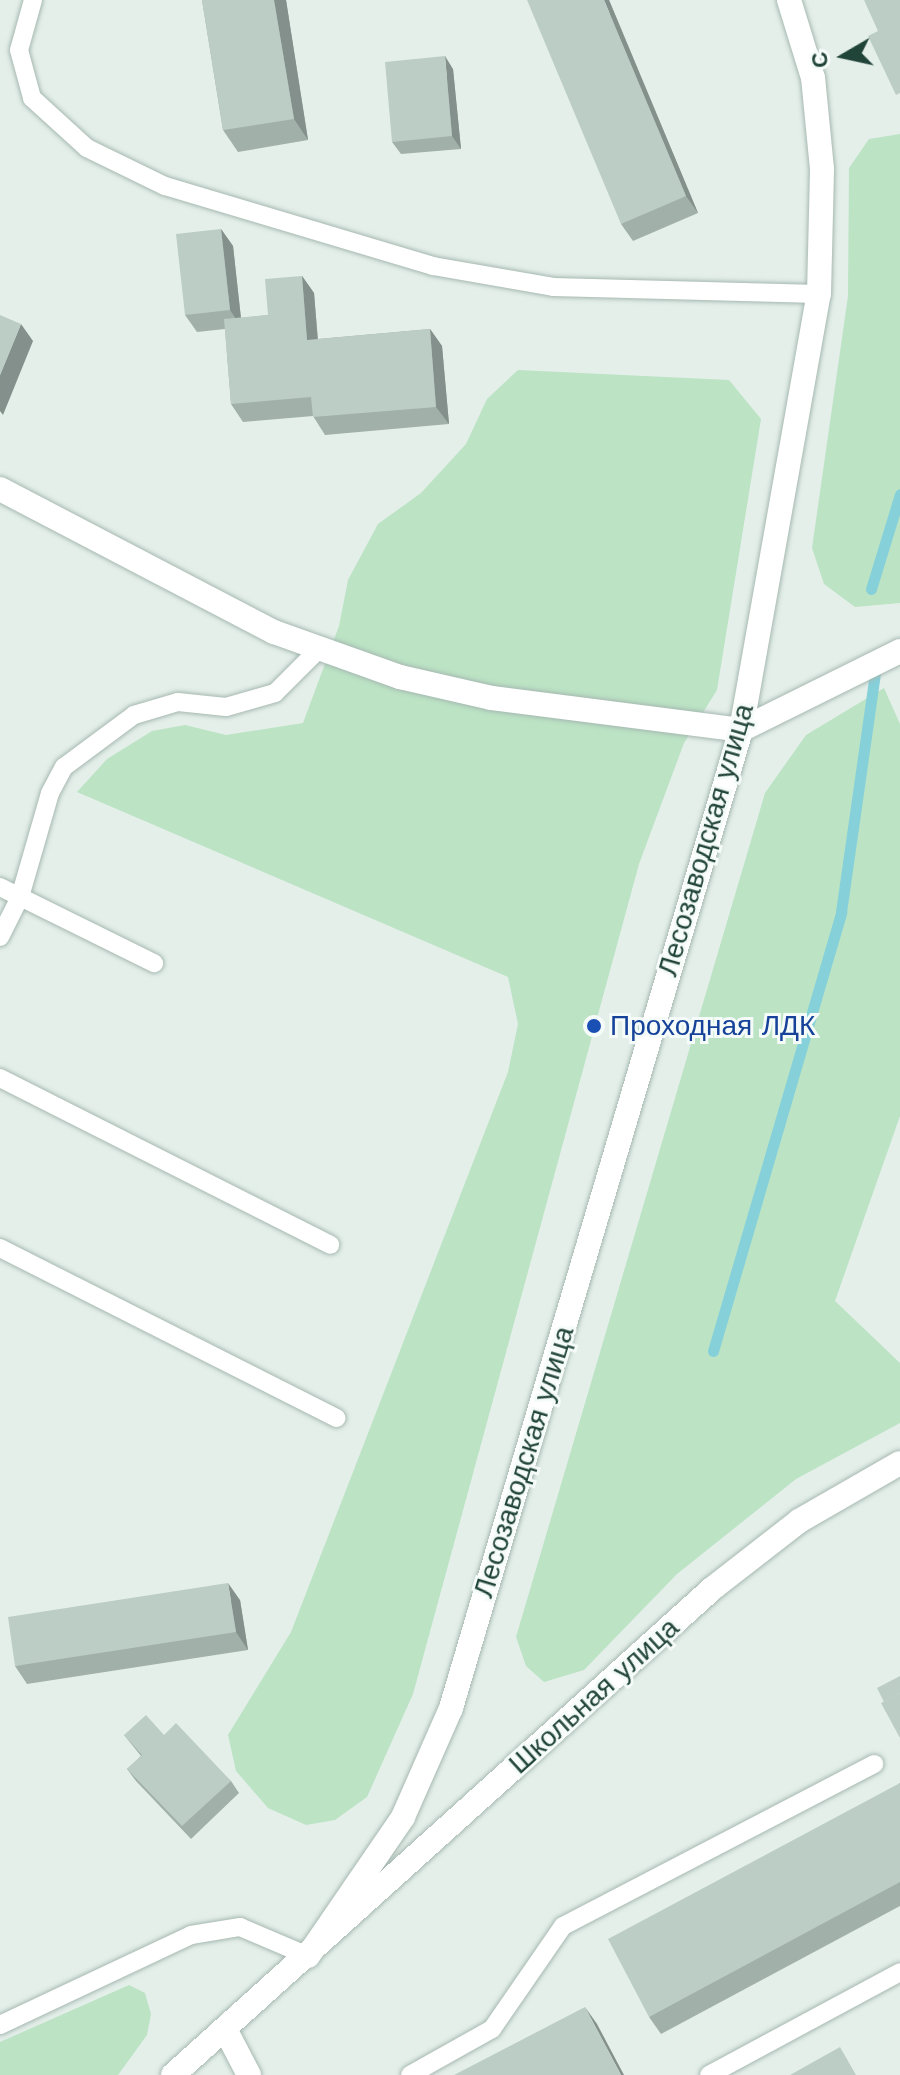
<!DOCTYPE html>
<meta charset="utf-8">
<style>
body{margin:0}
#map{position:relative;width:900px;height:2075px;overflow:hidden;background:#e4efea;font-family:"Work Sans",sans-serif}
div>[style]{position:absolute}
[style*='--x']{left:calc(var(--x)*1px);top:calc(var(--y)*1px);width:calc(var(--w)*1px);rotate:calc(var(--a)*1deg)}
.green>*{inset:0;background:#bbe3c4}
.stream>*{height:11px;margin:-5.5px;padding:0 5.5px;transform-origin:5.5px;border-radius:5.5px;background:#86d0da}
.roads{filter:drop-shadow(0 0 2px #a6b8b1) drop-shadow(0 0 2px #a6b8b1)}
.service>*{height:18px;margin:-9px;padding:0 9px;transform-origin:9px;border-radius:9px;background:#fff}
.minor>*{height:24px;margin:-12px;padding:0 12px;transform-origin:12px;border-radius:12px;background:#fff}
.secondary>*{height:24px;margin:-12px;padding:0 12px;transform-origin:12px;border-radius:12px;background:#fff}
.wall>*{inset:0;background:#a2b0aa}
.shaded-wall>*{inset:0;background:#84908b}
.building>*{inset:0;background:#bccdc6}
.dots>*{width:22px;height:22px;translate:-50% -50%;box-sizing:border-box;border:4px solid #f5fbf8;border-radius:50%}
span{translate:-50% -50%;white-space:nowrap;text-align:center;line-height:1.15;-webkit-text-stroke:6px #f5fbf8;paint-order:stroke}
.street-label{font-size:28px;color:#214439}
.transit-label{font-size:28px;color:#164399}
.left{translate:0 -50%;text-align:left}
.north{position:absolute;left:804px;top:16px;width:80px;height:80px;-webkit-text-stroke:6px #f5fbf8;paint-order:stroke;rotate:261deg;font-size:22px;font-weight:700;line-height:32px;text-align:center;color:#214439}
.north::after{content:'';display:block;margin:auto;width:28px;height:36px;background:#214439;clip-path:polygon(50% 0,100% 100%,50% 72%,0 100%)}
</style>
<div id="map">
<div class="green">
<i style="clip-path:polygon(900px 134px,900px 603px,855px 607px,824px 584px,812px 548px,848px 296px,849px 168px,869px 139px)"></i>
<i style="clip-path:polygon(518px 370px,729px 380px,761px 419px,717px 690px,684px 743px,639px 864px,413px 1694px,367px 1797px,335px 1820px,306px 1825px,268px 1808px,236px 1771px,228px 1735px,291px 1632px,508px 1072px,518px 1024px,508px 977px,77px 792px,107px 759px,152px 731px,185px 725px,226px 735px,303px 723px,339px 626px,348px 580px,378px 524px,421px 493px,466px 444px,487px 399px)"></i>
<i style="clip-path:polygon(884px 688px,900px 724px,900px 1116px,835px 1301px,900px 1363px,900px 1423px,796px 1479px,677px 1574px,584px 1670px,544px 1682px,526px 1666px,516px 1637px,765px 793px,806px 735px)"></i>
<i style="clip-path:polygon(129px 1985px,145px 1993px,151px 2014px,147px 2035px,118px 2075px,0 2075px,0 2042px)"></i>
</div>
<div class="stream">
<i style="--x:871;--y:589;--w:99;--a:-73"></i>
<i style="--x:713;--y:1351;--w:457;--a:-73.7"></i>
<i style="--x:841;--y:912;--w:248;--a:-81.9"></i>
</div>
<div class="roads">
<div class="service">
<i style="--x:33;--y:0;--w:52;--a:105.6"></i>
<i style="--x:19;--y:50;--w:50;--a:74.8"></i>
<i style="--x:32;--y:98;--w:74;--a:42.3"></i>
<i style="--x:87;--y:148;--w:87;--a:26"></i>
<i style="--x:165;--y:186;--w:280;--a:16.6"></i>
<i style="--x:433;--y:266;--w:122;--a:9.9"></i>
<i style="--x:553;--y:287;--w:266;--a:1.5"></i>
<i style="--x:0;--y:887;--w:172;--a:26.3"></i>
<i style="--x:0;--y:937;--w:45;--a:-63.4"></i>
<i style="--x:20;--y:897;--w:108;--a:-73.9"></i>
<i style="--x:50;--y:793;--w:30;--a:-62"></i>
<i style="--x:64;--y:767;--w:87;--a:-36.6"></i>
<i style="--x:134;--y:715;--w:46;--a:-16.5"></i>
<i style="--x:178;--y:702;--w:48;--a:5.9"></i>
<i style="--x:226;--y:707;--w:51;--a:-15.9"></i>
<i style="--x:275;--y:693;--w:61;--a:-45"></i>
<i style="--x:0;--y:1078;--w:370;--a:26.8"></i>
<i style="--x:0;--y:1248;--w:377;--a:26.8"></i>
<i style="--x:0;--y:2025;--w:211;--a:-25.2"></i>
<i style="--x:191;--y:1935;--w:50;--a:-9.3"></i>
<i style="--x:240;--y:1927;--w:74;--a:23.1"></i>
<i style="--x:410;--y:2075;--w:94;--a:-29.3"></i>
<i style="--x:492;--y:2029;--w:125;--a:-55.4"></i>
<i style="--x:563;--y:1926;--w:351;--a:-27.5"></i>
<i style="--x:709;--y:2075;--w:217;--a:-28.3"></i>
</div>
<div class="minor">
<i style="--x:0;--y:489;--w:309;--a:27.6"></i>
<i style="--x:274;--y:632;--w:134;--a:19.7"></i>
<i style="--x:400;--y:677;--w:94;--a:12.9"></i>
<i style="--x:492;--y:698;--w:251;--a:7.3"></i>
<i style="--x:741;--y:730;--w:443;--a:-79.9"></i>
<i style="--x:819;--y:294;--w:125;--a:-88.6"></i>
<i style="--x:822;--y:169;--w:91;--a:-95.6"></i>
<i style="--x:813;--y:78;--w:82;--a:-107.1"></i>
<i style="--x:225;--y:2029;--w:52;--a:62.4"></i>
</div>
<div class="secondary">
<i style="--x:308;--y:1956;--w:168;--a:-55.6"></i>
<i style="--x:403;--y:1817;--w:119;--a:-66.2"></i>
<i style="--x:451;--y:1708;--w:1020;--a:-73.48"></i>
<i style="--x:741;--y:730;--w:178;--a:-26.4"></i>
<i style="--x:173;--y:2075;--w:727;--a:-42.05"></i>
<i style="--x:713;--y:1588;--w:109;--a:-37.9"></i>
<i style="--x:799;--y:1521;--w:116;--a:-29.9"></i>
</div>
</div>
<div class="wall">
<i style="clip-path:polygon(202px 0,286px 0,308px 140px,238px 152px,223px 130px)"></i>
<i style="clip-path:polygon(609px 0,698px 213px,633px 241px,621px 224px)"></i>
<i style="clip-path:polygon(453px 69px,461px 149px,401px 154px,392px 142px)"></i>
<i style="clip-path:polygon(221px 229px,233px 246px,241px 318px,268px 315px,302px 276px,314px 293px,318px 339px,430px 329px,442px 346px,449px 424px,325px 435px,313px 416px,243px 422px,231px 404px,225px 329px,197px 332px,185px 315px)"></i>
<i style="clip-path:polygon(240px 1600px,248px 1650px,27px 1684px,15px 1666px)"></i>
<i style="clip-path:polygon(124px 1735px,164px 1735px,231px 1781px,239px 1793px,191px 1839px,136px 1781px,127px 1769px,141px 1756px)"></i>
<i style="clip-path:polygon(900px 1783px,900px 1906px,661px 2034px,649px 2017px)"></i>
</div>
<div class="shaded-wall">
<i style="clip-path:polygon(274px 0,286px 0,308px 140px,294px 119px)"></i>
<i style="clip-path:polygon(604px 0,609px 0,698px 213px,686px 196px)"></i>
<i style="clip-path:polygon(445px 56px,453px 69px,461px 149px,452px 136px)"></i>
<i style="clip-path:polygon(221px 229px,233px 246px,242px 328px,230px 310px)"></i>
<i style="clip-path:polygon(302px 276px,314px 293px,319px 357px,307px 340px)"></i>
<i style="clip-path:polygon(21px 324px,33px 341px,3px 415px,0 411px,0 375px)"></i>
<i style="clip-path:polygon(430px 329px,442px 346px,449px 424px,436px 407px)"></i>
<i style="clip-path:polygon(228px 1583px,240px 1600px,248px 1650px,236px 1632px)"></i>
<i style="clip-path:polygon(585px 2007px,597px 2024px,624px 2075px,621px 2075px)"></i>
</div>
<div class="building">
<i style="clip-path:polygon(202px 0,274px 0,294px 119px,223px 130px)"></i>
<i style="clip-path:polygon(527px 0,604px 0,686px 196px,621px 224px)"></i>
<i style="clip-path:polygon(864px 0,900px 0,900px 93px,896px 95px,868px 36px,878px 31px)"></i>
<i style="clip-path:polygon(445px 56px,452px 136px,392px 142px,385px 62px)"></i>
<i style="clip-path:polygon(221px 229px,230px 310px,185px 315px,176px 234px)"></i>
<i style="clip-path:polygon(302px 276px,307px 340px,430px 329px,436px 407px,313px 417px,311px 397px,231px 404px,224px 319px,268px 315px,265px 279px)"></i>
<i style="clip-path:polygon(0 315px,21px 324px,0 375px)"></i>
<i style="clip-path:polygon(228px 1583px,236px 1632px,15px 1666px,8px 1617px)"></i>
<i style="clip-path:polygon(900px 1676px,900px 1693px,884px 1702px,877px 1688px)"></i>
<i style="clip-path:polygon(900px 1693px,900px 1738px,881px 1703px)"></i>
<i style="clip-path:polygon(146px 1715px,164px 1735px,176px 1723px,231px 1781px,182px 1826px,127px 1769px,142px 1755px,124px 1735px)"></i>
<i style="clip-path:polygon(900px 1783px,900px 1882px,649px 2017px,608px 1939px)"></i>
<i style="clip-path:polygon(585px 2007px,621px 2075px,454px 2075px)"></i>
<i style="clip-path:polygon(840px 2047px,856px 2075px,790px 2075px)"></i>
</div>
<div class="dots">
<i style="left:594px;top:1026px;background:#1a4fb4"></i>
</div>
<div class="street-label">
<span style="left:706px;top:840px;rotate:-74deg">Лесозаводская улица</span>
<span style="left:524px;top:1462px;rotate:-73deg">Лесозаводская улица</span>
<span style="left:594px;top:1696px;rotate:-42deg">Школьная улица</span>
</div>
<div class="transit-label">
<span class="left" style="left:610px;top:1026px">Проходная ЛДК</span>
</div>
<div class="north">С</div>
</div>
